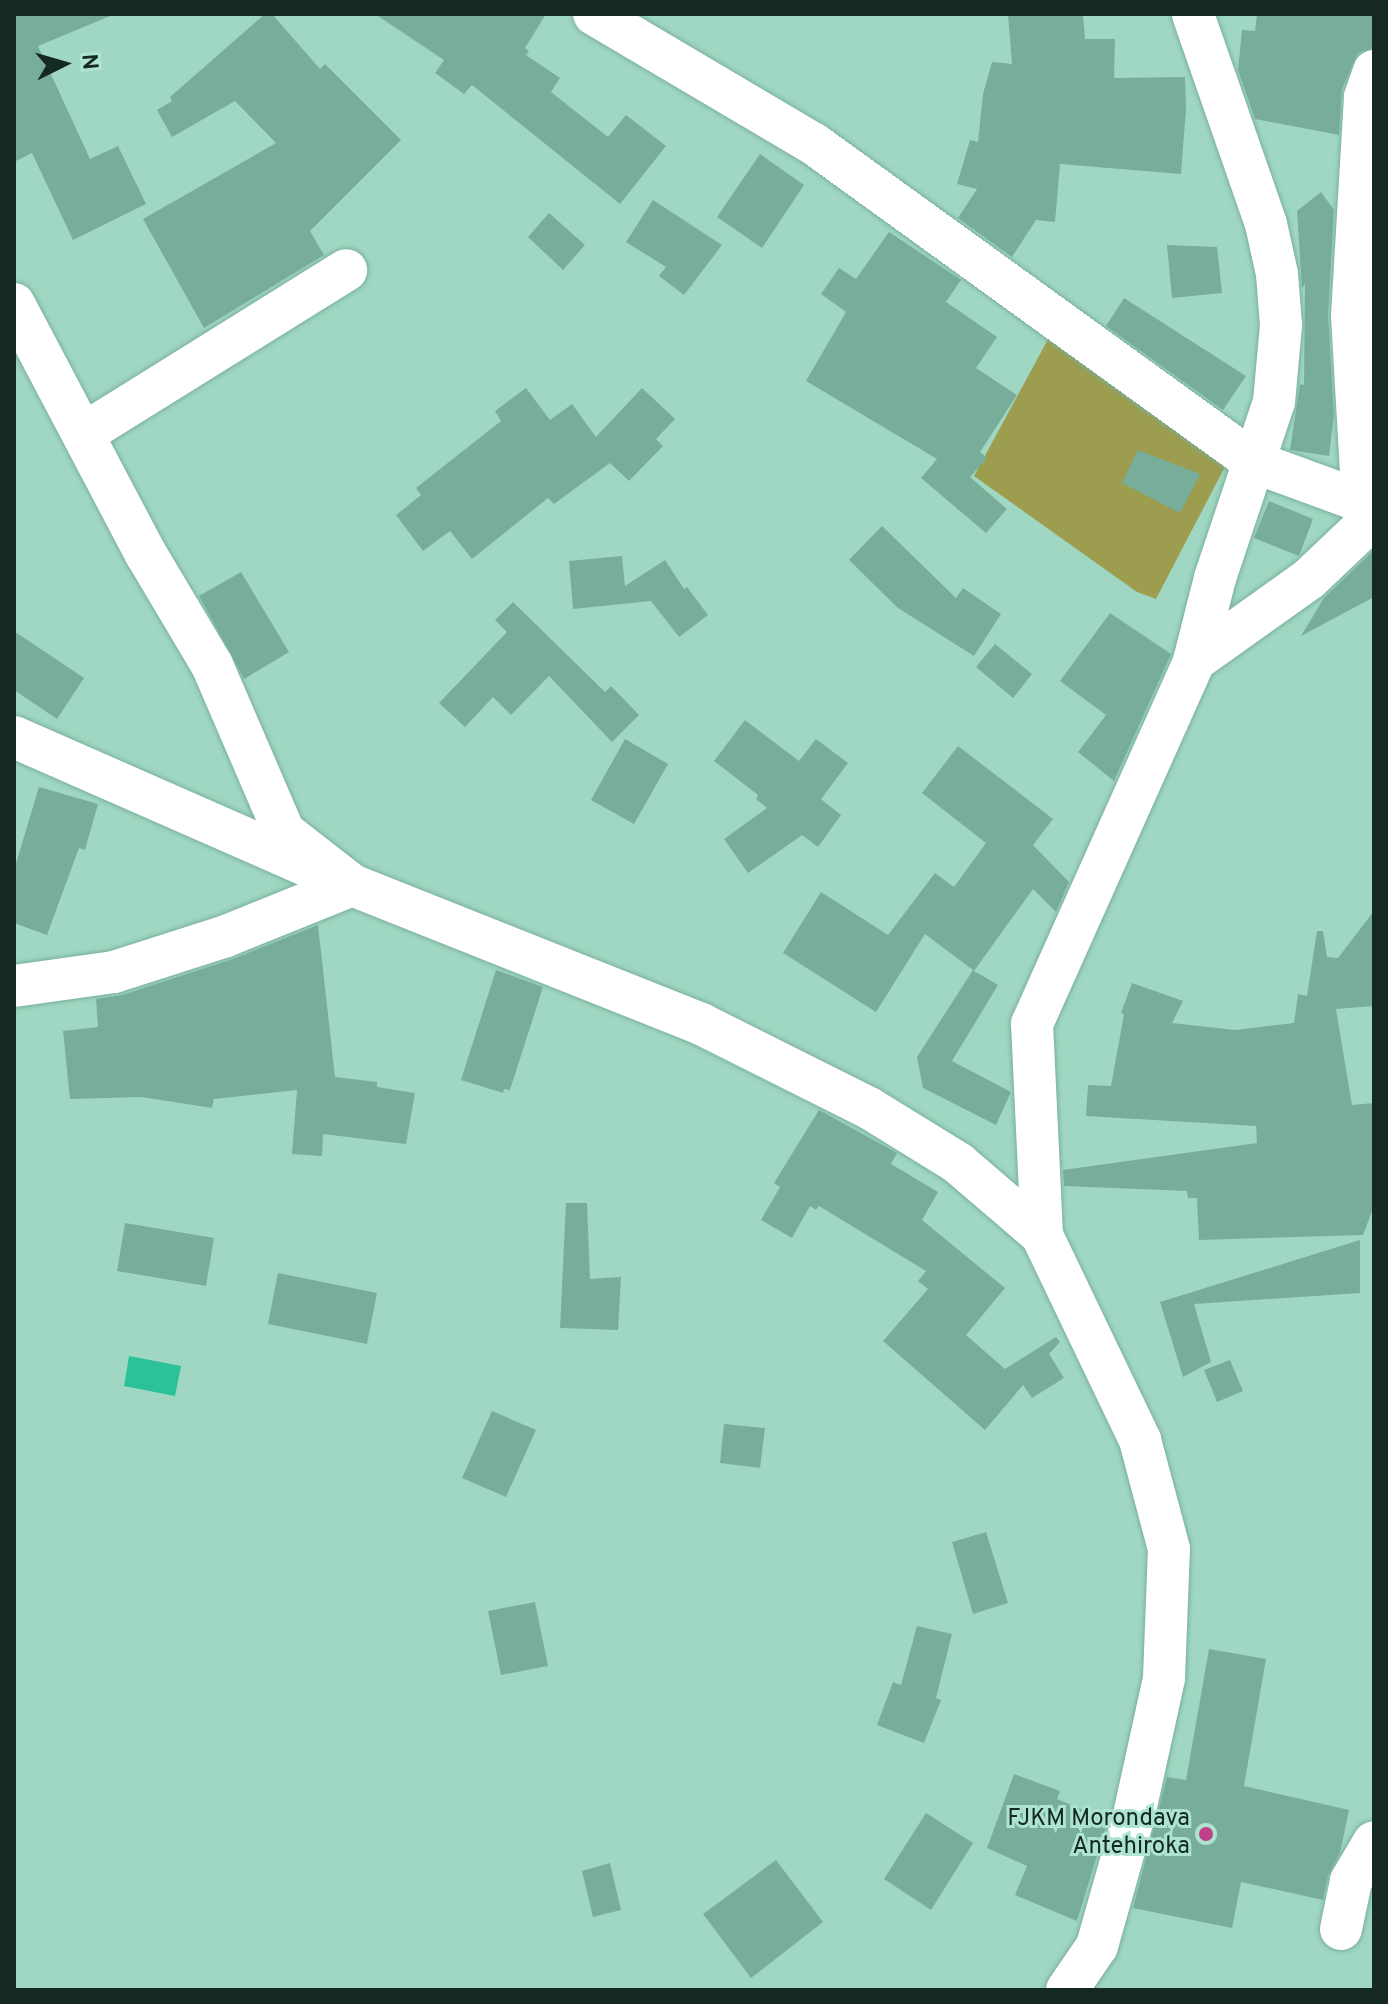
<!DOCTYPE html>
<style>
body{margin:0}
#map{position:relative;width:1388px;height:2004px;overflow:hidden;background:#a0d7c2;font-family:Overpass,sans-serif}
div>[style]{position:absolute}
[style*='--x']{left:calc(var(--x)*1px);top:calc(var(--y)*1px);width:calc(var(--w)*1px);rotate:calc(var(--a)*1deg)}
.green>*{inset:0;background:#9c9d4f}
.water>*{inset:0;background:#2bc199}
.building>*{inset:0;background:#78ad9a}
.roads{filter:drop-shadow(0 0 2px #7ab09c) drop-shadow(0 0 2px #7ab09c)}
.street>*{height:42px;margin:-21px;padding:0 21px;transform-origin:21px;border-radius:21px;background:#fff}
.dots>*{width:22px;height:22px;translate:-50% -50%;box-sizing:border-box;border:4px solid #ade4cf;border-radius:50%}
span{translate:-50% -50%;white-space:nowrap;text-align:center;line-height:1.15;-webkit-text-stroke:6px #ade4cf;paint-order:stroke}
.poi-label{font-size:24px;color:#132921}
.right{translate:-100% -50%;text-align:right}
.frame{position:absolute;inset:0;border:16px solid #132921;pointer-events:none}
.north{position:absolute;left:24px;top:24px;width:80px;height:80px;-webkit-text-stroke:6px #ade4cf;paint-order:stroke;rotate:85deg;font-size:22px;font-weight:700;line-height:32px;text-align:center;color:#132921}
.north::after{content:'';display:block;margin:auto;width:28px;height:36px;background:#132921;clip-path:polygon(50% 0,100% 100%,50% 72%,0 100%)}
</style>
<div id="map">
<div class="green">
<i style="clip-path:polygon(1053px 330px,1229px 459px,1156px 599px,1137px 592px,974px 476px)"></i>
</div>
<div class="water">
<i style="clip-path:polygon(129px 1356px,181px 1366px,175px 1396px,124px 1386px)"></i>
</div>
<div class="building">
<i style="clip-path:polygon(14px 14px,115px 14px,38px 46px,90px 159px,118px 146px,146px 204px,73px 240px,32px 153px,14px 162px)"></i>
<i style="clip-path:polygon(265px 14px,272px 14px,320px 69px,325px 64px,401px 140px,310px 231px,324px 255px,204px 328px,143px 219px,276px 143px,235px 101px,172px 137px,157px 110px,172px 101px,170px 97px)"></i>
<i style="clip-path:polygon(375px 14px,546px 14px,525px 48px,529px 51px,526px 55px,560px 78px,551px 92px,608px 137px,626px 115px,666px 146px,620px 204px,472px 85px,464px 94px,435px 73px,444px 60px)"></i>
<i style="clip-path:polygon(1008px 14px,1083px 14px,1085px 39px,1115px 39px,1114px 78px,1185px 77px,1186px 109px,1181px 174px,1060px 164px,1055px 222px,1036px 220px,1012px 257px,958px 218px,977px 189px,957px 184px,970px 140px,978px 142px,983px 94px,992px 62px,1012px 64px)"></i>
<i style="clip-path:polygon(1257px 14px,1374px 14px,1374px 48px,1358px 53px,1342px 89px,1339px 135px,1255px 119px,1238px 70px,1242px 30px,1255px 31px)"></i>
<i style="clip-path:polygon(760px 154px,804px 185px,762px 248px,717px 217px)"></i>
<i style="clip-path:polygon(1321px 192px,1334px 210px,1328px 315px,1334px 414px,1329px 456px,1290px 450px,1300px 384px,1304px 385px,1305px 284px,1302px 288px,1297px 211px)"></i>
<i style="clip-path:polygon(653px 200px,722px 245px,684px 295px,659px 276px,666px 267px,626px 242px)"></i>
<i style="clip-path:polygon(549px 213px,585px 245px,563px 270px,528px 237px)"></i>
<i style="clip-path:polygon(889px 232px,961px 280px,946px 302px,997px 337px,976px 368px,1017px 395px,980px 452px,987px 458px,970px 477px,1007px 509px,986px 533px,921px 478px,937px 459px,806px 381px,846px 312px,821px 294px,839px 268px,856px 279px)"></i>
<i style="clip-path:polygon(1167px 245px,1217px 247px,1222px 293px,1172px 298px)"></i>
<i style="clip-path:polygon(1124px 298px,1246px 376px,1223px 410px,1106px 326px)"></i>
<i style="clip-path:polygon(526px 388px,550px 420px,572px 404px,596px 437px,642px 388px,675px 419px,656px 439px,663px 446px,629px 481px,610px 463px,554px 504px,548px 498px,472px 559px,450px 531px,423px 551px,396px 515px,421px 495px,416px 488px,501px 421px,495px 411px)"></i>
<i style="clip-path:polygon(1138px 450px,1200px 474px,1180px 513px,1122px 483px)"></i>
<i style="clip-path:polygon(1269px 501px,1313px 519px,1299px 556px,1254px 538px)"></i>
<i style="clip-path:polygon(882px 526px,956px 598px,963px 588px,1001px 614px,974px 656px,898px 608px,849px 560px)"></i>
<i style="clip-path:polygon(1374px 550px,1374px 597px,1301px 636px,1324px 598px)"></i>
<i style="clip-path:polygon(622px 556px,625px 586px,665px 560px,684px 589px,687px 587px,708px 615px,679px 637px,651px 601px,573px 609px,569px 561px)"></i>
<i style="clip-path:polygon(241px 572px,289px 652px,244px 679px,199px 596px)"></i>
<i style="clip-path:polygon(513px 602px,605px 692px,611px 686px,639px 715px,612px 742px,549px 676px,511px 715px,493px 697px,465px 727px,439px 703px,507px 632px,495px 620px)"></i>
<i style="clip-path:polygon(1110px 613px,1171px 654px,1114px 781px,1078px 752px,1106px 715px,1060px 681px)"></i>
<i style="clip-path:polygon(14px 631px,84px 678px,57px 719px,14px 690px)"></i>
<i style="clip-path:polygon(995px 644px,1032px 674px,1013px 698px,976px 667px)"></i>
<i style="clip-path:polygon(745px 720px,799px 761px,816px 739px,848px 763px,821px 799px,841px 815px,818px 847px,802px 835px,748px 873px,724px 839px,767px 808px,756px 799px,758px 795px,714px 761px)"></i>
<i style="clip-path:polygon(625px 739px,668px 764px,634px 824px,591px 800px)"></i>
<i style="clip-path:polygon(958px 746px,1053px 819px,1033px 845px,1069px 882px,1056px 912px,1033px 889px,974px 971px,998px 985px,952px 1061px,1011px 1092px,996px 1125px,923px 1088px,917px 1057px,973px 970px,925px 934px,876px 1012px,783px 953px,821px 892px,888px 935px,935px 873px,954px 887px,986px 843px,922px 793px)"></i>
<i style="clip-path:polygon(39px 787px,98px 804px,85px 850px,79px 848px,47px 935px,14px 923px,14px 870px)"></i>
<i style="clip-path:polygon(1374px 911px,1374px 1006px,1336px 1009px,1352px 1105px,1374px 1103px,1374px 1206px,1363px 1235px,1199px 1240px,1197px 1198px,1188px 1198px,1187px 1191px,1064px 1186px,1063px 1170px,1257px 1143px,1256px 1126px,1086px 1116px,1088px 1085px,1111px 1086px,1124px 1014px,1121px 1013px,1132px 983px,1183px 1001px,1172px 1023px,1235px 1030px,1294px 1023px,1298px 994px,1307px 996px,1317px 931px,1323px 931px,1327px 957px,1338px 958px)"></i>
<i style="clip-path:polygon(318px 925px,335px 1077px,377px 1082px,377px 1087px,415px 1093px,406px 1144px,323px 1134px,322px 1156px,292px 1154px,297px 1090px,214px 1099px,212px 1108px,142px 1097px,70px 1099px,63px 1031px,98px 1027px,96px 999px,122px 995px,233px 959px)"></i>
<i style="clip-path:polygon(496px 970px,543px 987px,510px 1090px,504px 1089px,503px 1093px,461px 1080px)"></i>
<i style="clip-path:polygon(819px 1110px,897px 1153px,891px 1164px,938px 1192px,922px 1220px,1005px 1288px,966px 1335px,1005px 1369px,1056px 1337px,1060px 1342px,1049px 1354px,1064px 1378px,1032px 1398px,1023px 1385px,985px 1430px,883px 1341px,928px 1289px,918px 1281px,926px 1271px,819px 1206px,816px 1210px,810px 1206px,792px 1238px,761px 1220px,780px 1187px,774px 1183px)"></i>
<i style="clip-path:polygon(566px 1203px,587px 1203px,590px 1279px,621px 1277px,618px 1330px,560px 1328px)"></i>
<i style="clip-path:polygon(125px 1223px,214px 1238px,206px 1286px,117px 1271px)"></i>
<i style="clip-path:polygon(1360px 1240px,1360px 1293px,1194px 1304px,1211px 1362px,1183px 1377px,1160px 1302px)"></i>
<i style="clip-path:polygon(278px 1273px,377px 1293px,367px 1344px,268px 1324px)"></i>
<i style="clip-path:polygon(1230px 1360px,1243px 1391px,1217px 1402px,1204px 1370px)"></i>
<i style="clip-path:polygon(492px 1411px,536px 1430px,506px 1497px,462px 1478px)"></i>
<i style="clip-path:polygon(724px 1424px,765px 1428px,760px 1468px,720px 1463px)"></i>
<i style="clip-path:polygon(986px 1532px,1008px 1603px,973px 1614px,952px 1542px)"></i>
<i style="clip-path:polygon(535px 1602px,548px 1666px,501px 1675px,488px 1611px)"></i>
<i style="clip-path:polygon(917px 1626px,952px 1634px,936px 1698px,941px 1700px,924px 1743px,877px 1725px,893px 1682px,901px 1685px)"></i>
<i style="clip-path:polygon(1209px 1649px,1266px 1659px,1244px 1786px,1349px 1810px,1340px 1853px,1328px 1876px,1323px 1900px,1241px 1882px,1232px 1928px,1133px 1908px,1167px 1777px,1186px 1780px)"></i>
<i style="clip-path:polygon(1014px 1774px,1060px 1791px,1057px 1799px,1108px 1820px,1077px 1921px,1015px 1895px,1027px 1866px,987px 1848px)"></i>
<i style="clip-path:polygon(926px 1813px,973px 1843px,931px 1910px,884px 1879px)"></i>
<i style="clip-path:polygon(776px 1860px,823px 1922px,751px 1978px,703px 1914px)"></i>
<i style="clip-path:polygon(610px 1863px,621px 1910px,593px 1917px,582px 1871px)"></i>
</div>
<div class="roads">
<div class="street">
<i style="--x:594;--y:14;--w:256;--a:30.6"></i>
<i style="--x:814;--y:144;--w:543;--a:35.86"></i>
<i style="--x:1254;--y:462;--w:128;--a:20.1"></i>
<i style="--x:1374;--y:71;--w:28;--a:109"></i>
<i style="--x:1365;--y:97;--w:219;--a:93.4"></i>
<i style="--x:1352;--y:316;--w:156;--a:86.7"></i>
<i style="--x:1361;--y:472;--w:26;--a:59"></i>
<i style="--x:14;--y:304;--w:283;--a:62.2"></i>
<i style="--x:146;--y:554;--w:129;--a:59.3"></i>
<i style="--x:212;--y:665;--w:182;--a:66.7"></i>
<i style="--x:284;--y:832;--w:86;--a:37.9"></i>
<i style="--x:352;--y:885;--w:376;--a:21.7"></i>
<i style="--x:701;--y:1024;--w:188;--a:26.6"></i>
<i style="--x:869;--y:1108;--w:105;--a:31.7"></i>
<i style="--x:958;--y:1163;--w:111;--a:40.6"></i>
<i style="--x:83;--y:434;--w:310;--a:-31.9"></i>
<i style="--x:1194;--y:661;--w:141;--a:-35.5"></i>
<i style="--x:1309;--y:579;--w:90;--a:-43.6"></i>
<i style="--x:14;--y:737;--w:323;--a:23.7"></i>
<i style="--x:14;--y:986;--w:101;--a:-8"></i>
<i style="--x:114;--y:972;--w:118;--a:-17.8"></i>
<i style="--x:226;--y:936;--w:136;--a:-22"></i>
<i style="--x:1341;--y:1929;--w:49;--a:-78.2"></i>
<i style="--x:1351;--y:1881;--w:45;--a:-59.5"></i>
<i style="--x:1067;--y:1990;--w:53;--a:-55.7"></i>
<i style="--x:1097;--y:1946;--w:136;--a:-74.2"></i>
<i style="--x:1134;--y:1815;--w:140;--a:-77.6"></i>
<i style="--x:1164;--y:1678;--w:129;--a:-87.8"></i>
<i style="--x:1169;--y:1549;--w:113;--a:-104.9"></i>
<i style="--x:1140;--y:1440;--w:227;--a:-115.6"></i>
<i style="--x:1042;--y:1235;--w:211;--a:-92.7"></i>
<i style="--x:1032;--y:1024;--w:398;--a:-65.9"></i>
<i style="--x:1194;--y:661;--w:86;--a:-75.8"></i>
<i style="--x:1215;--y:578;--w:186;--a:-71.5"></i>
<i style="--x:1274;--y:402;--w:77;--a:-84.8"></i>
<i style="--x:1281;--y:325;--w:51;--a:-94.5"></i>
<i style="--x:1277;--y:274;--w:51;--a:-102.4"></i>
<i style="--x:1266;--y:224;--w:222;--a:-109.2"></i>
</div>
</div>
<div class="dots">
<i style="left:1206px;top:1834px;background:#c03f87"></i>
</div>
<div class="poi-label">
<span class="right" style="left:1190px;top:1834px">FJKM Morondava<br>Antehiroka</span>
</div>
<div class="frame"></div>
<div class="north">N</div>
</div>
